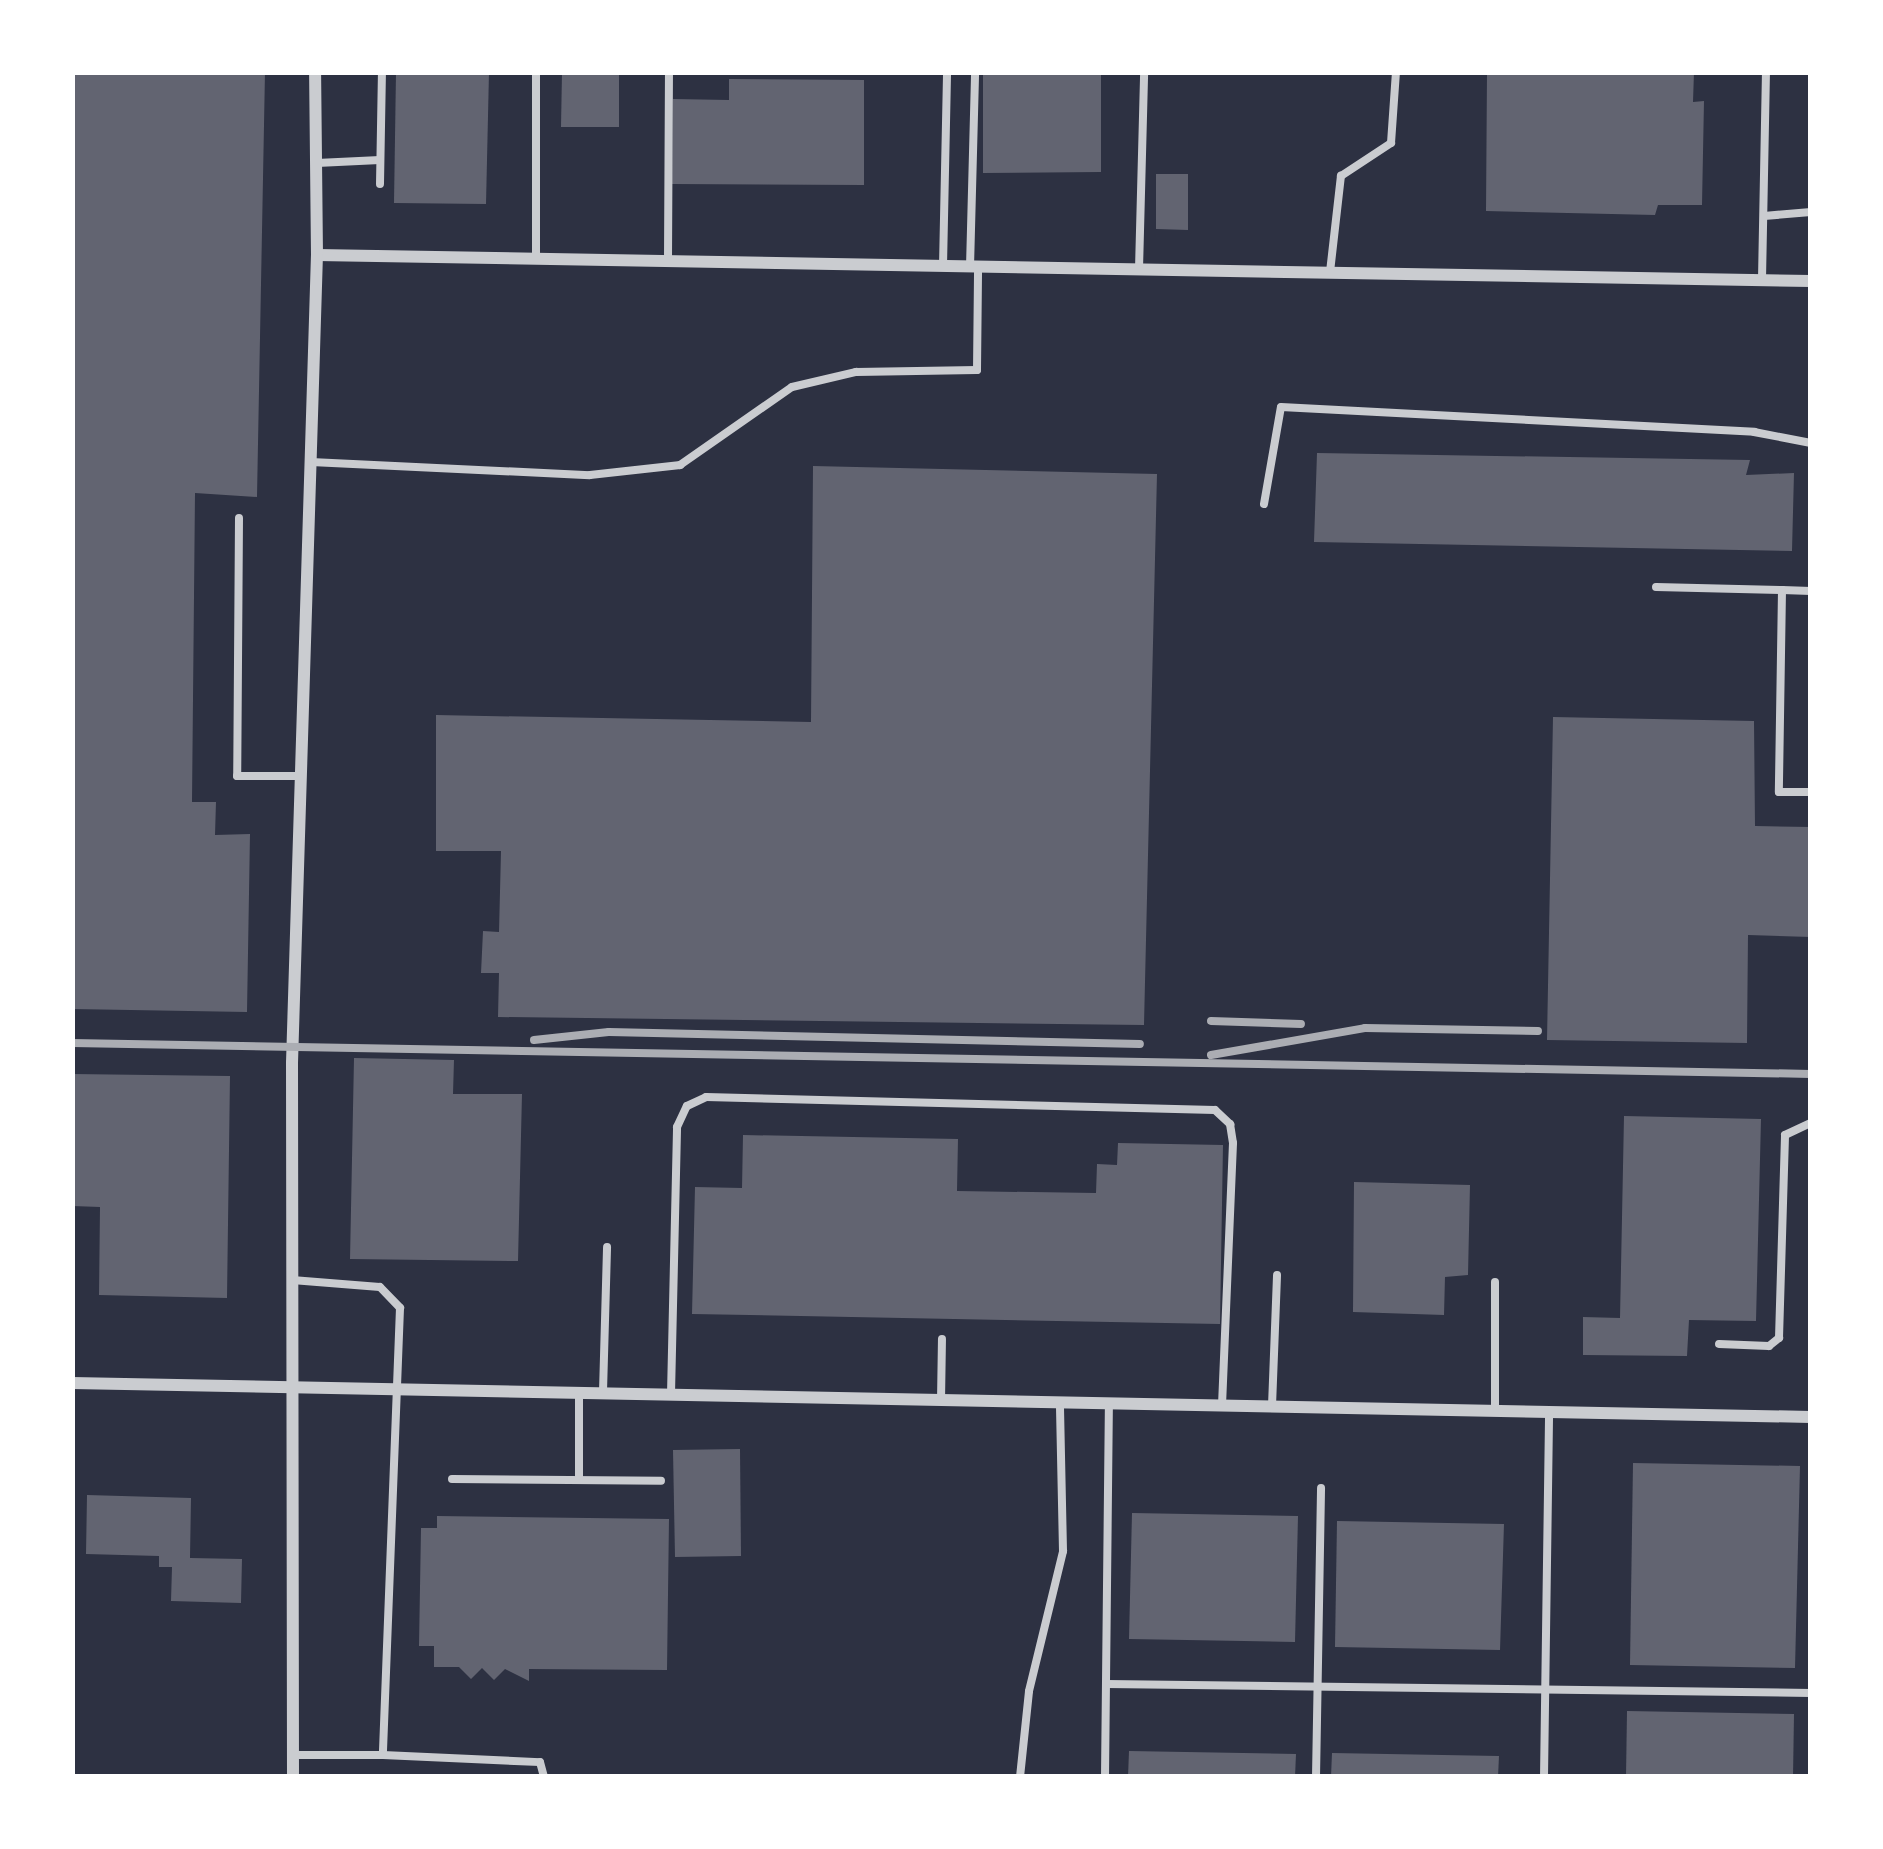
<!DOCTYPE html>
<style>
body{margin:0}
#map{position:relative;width:1883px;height:1849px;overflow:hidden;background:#2d3142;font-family:Commissioner,sans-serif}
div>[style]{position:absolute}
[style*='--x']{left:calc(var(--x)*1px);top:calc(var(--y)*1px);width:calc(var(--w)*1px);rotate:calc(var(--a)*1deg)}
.building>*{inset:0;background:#626471}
.service>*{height:8px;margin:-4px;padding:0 4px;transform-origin:4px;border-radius:4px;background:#caccd0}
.minor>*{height:12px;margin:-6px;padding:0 6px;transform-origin:6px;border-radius:6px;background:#caccd0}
.rail>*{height:8px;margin:-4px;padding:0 4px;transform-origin:4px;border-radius:4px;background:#abadb3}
span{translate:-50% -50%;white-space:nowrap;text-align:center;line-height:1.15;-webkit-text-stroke:9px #fff;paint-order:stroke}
.frame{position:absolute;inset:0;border:75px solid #fff;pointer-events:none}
</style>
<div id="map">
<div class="building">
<i style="clip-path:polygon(72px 72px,265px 72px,257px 497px,195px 493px,192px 802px,216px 802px,215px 835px,250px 834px,247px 1012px,72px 1009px)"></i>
<i style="clip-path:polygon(396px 72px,489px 72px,486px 204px,394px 203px)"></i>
<i style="clip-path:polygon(562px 72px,619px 72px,619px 127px,561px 127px)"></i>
<i style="clip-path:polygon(983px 72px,1101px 72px,1101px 172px,983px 173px)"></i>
<i style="clip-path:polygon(1487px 72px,1694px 72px,1693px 102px,1704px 101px,1702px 205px,1658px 205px,1655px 215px,1486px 211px)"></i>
<i style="clip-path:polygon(729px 79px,864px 80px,864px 185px,672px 184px,673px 99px,729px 100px)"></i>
<i style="clip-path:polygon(1156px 174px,1188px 174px,1188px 230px,1156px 229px)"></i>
<i style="clip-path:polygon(1317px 453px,1750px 460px,1746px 475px,1794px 473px,1792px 551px,1314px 542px)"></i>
<i style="clip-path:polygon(813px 466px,1157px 474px,1144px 1025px,498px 1017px,499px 973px,481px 973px,483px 931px,499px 932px,501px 851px,436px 851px,436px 715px,811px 722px)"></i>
<i style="clip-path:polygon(1553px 717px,1754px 721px,1755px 826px,1811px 827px,1811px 937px,1748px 935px,1747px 1043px,1547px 1040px)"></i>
<i style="clip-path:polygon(354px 1058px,454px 1060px,453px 1094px,522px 1094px,518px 1261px,350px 1259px)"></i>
<i style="clip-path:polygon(72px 1074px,230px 1076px,227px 1298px,99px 1295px,100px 1207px,72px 1206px)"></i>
<i style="clip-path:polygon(1624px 1116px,1761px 1119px,1756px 1321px,1689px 1320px,1687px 1356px,1583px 1355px,1583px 1317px,1620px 1318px)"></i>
<i style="clip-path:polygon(743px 1135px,958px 1139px,957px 1191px,1096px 1193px,1097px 1164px,1117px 1165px,1118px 1143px,1223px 1145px,1220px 1324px,692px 1314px,695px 1187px,742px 1188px)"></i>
<i style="clip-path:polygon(1354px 1182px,1470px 1185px,1468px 1275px,1445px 1277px,1444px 1315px,1353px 1312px)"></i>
<i style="clip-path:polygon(740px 1449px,741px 1556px,675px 1557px,673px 1450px)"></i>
<i style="clip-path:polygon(1633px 1463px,1800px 1466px,1795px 1668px,1630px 1665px)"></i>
<i style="clip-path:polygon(87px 1495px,191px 1498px,190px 1558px,242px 1559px,241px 1603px,171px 1601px,172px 1567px,159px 1567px,159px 1556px,86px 1554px)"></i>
<i style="clip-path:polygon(1132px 1513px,1298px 1516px,1295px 1642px,1129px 1639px)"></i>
<i style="clip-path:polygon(437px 1516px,669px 1519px,667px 1670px,529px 1669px,529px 1681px,505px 1669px,494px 1680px,482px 1668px,471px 1679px,459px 1667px,434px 1667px,434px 1646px,419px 1646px,421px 1528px,437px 1528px)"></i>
<i style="clip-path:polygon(1337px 1521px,1504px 1524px,1500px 1650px,1335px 1647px)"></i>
<i style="clip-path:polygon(1627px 1711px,1794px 1714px,1793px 1777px,1626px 1777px)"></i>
<i style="clip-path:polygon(1129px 1751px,1296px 1754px,1295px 1777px,1128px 1777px)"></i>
<i style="clip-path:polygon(1332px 1753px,1499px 1756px,1498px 1777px,1331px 1777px)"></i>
</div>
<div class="service">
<i style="--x:317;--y:163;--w:63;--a:-2.7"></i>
<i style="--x:380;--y:184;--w:112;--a:-89"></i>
<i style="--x:1764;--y:216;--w:47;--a:-4.9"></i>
<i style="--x:536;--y:258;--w:186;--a:-90"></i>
<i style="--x:668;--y:259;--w:187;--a:-89.7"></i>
<i style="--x:943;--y:266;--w:194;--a:-88.8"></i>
<i style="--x:970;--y:267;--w:195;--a:-88.5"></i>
<i style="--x:1139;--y:269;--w:197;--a:-88.5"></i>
<i style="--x:1330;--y:272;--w:97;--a:-83.5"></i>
<i style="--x:1341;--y:176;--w:60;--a:-33.4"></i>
<i style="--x:1391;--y:143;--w:71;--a:-86"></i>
<i style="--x:1762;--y:279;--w:207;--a:-88.9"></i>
<i style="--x:311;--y:462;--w:279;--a:2.7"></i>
<i style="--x:590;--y:475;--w:91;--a:-6.3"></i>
<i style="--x:680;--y:465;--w:136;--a:-34.9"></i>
<i style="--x:792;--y:387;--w:66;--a:-13.2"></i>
<i style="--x:856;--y:372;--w:121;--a:-0.9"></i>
<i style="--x:977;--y:370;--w:103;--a:-89.4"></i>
<i style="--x:1264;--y:504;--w:98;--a:-80.1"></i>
<i style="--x:1281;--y:407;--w:474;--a:3"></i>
<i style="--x:1754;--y:432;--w:58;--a:10.9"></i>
<i style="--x:239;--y:518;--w:258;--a:90.4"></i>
<i style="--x:237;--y:776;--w:64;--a:0"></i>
<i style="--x:1656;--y:587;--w:126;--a:1.4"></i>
<i style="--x:1811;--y:591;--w:29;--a:-178"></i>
<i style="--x:1782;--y:590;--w:202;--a:90.9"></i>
<i style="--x:1779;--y:792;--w:32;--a:0"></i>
<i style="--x:292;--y:1280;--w:88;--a:4.5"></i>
<i style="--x:380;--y:1287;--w:29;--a:46"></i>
<i style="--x:400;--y:1308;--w:447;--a:92.2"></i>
<i style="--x:383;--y:1755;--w:90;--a:180"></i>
<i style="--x:1495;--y:1282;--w:128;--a:90"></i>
<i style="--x:1719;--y:1344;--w:50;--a:2.3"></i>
<i style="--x:1769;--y:1346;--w:13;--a:-39"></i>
<i style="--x:1779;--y:1338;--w:203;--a:-88.3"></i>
<i style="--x:1785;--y:1135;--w:29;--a:-25"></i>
<i style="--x:603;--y:1392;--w:145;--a:-88.4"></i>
<i style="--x:671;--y:1394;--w:267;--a:-88.7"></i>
<i style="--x:677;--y:1127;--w:23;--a:-65"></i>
<i style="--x:687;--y:1106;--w:21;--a:-25"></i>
<i style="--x:706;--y:1097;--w:509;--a:1.46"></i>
<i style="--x:1215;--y:1110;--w:21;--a:43"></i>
<i style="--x:1230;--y:1124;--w:19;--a:81"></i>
<i style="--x:1233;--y:1143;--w:263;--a:92.4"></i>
<i style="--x:941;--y:1401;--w:62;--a:-89.1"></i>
<i style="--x:1272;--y:1406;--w:131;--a:-87.8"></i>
<i style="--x:452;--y:1479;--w:209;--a:0.5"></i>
<i style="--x:579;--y:1480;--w:87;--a:-90"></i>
<i style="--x:1106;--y:1684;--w:705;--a:0.73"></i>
<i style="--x:383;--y:1755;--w:157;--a:2.6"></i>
<i style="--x:540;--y:1762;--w:16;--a:75"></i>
<i style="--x:1020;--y:1777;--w:86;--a:-84"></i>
<i style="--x:1029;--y:1691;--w:144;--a:-76.3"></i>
<i style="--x:1063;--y:1551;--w:147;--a:-91.2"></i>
<i style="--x:1105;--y:1777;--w:372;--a:-89.4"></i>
<i style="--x:1316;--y:1777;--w:289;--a:-89"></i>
<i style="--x:1544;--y:1777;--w:364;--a:-89.2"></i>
</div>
<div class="minor">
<i style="--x:317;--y:255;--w:1494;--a:1"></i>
<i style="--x:72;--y:1383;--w:1739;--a:1.12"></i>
<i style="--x:293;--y:1777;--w:714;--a:-90.08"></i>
<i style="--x:292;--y:1063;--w:808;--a:-88.23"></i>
<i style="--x:317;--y:255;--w:183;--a:-90.6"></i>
</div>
<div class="rail">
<i style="--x:1211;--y:1021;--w:90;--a:1.9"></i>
<i style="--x:534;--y:1040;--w:75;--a:-6.1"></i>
<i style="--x:609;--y:1032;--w:531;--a:1.29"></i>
<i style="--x:72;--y:1043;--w:1739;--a:1.02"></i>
<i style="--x:1211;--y:1055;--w:156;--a:-9.9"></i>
<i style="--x:1365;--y:1028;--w:173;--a:1"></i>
</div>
<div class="frame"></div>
</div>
